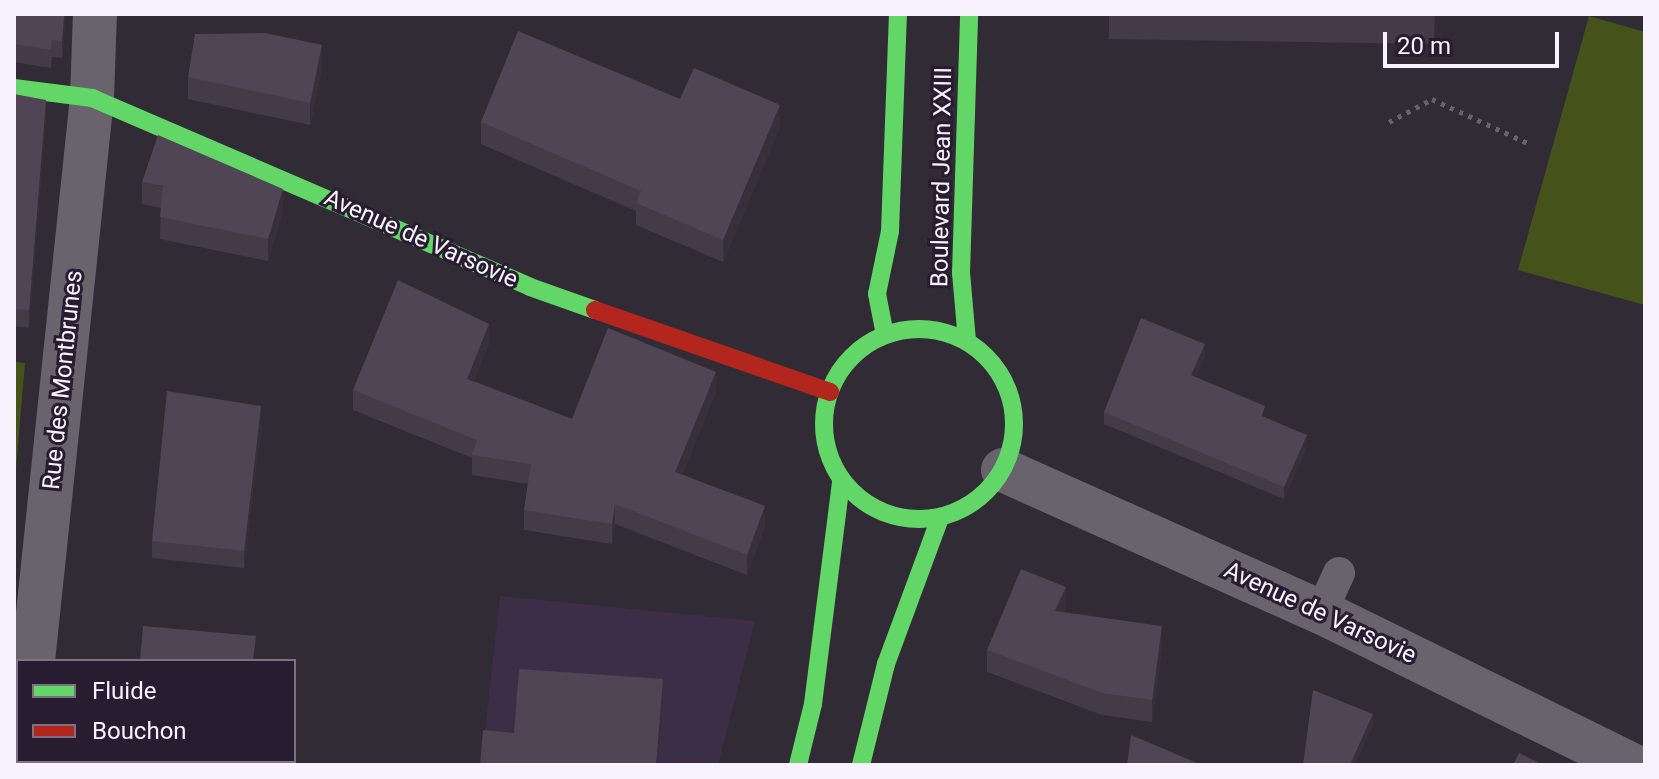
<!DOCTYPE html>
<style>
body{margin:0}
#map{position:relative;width:1659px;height:779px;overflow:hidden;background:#312b36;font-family:Roboto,sans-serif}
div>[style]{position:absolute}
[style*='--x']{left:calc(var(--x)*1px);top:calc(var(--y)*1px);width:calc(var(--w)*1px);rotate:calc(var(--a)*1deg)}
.built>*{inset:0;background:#3b2e46}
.green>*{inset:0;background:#455219}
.path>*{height:5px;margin-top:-2.5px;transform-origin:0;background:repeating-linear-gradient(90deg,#67626b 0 4px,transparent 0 10px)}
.lane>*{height:32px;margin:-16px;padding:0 16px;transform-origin:16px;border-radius:16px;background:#68636c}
.street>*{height:44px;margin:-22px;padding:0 22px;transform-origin:22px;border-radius:22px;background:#68636c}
.fast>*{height:18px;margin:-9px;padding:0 9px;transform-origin:9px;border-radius:9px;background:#63d668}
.fast>.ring{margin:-9px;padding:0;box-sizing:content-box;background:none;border:18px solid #63d668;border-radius:50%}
.jam>*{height:18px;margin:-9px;padding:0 9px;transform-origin:9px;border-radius:9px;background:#b3261e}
.wall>*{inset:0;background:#443b49}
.shaded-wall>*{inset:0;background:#37303c}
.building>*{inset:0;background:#4f4555}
span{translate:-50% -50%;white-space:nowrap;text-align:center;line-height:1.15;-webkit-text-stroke:6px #281d30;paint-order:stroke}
.street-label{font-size:24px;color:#f8f1fe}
.frame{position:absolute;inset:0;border:16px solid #f8f1fe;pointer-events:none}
.legend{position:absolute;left:16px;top:659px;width:280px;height:104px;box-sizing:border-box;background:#281d30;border:2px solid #7b7282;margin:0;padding:10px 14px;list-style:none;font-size:24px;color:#f8f1fe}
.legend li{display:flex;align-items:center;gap:16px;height:40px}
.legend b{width:40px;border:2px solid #7b7282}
.scale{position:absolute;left:1383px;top:32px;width:176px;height:36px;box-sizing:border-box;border:4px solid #f8f1fe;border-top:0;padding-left:10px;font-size:24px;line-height:28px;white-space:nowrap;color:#f8f1fe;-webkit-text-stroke:6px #281d30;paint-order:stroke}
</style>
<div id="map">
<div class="built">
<i style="clip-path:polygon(500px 596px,755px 621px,718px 765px,481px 765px)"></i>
</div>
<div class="green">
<i style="clip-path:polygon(1589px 16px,1645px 32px,1645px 305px,1518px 270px)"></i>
<i style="clip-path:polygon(14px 362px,25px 363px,14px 492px)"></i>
</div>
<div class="path">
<i style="--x:1389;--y:122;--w:49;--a:-28.1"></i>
<i style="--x:1432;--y:99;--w:108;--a:24.7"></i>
</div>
<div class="lane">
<i style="--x:1321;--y:612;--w:43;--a:-65.2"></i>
</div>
<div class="street">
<i style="--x:1003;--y:470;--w:348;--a:24.1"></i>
<i style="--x:1321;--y:612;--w:347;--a:26.2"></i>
<i style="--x:33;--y:661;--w:566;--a:-84.02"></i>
<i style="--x:92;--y:98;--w:84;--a:-88"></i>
<i style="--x:22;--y:765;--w:4;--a:-76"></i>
</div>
<div class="fast">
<i style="--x:14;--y:88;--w:79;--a:7.3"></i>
<i style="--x:92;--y:98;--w:477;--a:23.3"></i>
<i style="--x:530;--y:287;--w:69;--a:19.5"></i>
<i class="ring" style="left:824px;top:329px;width:172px;height:172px"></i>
<i style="--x:885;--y:335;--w:42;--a:-101"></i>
<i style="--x:877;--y:294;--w:64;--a:-78.3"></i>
<i style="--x:890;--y:231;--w:217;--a:-87.9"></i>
<i style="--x:967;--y:341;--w:68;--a:-95"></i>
<i style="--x:961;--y:273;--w:259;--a:-88.2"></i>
<i style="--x:798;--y:765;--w:63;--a:-76.2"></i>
<i style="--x:813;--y:704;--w:225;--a:-82.8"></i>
<i style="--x:861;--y:765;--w:104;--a:-76.1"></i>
<i style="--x:886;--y:664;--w:156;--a:-69.7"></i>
</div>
<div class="jam">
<i style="--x:595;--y:310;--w:249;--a:19.2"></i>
</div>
<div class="wall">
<i style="clip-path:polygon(14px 14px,66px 14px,62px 58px,52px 57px,51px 68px,14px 62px)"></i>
<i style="clip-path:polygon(1109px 14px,1435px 14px,1434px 44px,1109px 39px)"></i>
<i style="clip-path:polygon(322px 68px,310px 125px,188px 99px,188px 77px)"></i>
<i style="clip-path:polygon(14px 94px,46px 117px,29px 328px,14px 326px)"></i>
<i style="clip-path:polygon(680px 99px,780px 127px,723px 262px,636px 225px,636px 211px,481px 144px,481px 122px)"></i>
<i style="clip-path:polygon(142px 182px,283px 211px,268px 261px,160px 239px,161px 208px,142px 204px)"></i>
<i style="clip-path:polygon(489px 344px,474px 381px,572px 419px,716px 392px,682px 475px,765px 526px,747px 575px,615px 524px,612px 544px,524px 530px,524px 510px,528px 484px,472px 475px,472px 458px,353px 410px,353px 390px)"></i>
<i style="clip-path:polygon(1205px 356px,1196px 377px,1265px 418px,1307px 447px,1284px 499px,1104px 424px,1104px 412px)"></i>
<i style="clip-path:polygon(261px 423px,244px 568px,152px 558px,152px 541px)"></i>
<i style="clip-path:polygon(1066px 609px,1064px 613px,1162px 648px,1152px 722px,1102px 715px,987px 672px,987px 650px)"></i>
</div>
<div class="shaded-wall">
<i style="clip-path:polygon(64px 14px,66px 14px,62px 58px,62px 41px)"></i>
<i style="clip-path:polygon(322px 45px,322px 68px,310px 125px,310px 103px)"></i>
<i style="clip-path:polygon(46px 100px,46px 117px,29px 328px,29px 310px)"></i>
<i style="clip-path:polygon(780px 105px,780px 127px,723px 262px,723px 240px)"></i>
<i style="clip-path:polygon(283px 189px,283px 211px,268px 261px,268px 239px)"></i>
<i style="clip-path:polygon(489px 324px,489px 344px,467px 399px,467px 379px)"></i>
<i style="clip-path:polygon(1205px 344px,1205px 356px,1191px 388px,1191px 375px)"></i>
<i style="clip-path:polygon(716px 372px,716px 392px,675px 492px,675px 472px)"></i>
<i style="clip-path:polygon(261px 406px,261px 423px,244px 568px,244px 551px)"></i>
<i style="clip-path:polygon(1307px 435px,1307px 447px,1284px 499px,1284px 487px)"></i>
<i style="clip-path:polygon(615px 504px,615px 524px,612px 544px,612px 524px)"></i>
<i style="clip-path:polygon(765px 506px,765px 526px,747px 575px,747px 555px)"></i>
<i style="clip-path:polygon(1066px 587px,1066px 609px,1055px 633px,1055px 611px)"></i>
<i style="clip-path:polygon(1162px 626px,1162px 648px,1152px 722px,1152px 700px)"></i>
<i style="clip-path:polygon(663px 679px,663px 700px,658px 765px,656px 765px)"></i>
<i style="clip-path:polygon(1373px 714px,1373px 726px,1355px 765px,1350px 765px)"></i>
</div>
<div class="building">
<i style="clip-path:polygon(14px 14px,64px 14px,62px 41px,52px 40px,51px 50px,14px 44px)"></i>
<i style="clip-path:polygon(518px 31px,680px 99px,694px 68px,780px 105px,723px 240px,636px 203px,641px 191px,481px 122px)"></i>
<i style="clip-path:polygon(265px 33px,322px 45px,310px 103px,188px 77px,195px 34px)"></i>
<i style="clip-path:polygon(14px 94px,46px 100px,29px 310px,14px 309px)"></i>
<i style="clip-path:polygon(158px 135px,283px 189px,268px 239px,160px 217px,163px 186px,142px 182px)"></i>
<i style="clip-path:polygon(398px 280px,489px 324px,467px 379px,572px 419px,608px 328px,716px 372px,675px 472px,765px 506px,747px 555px,615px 504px,612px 524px,524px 510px,531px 464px,472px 455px,477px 440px,353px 390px)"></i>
<i style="clip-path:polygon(1141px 318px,1205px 344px,1191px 375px,1265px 406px,1262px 416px,1307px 435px,1284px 487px,1104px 412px)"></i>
<i style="clip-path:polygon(167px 391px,261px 406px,244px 551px,152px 541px)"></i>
<i style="clip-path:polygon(1021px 569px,1066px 587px,1055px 611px,1162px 626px,1152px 700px,1102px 693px,987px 650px)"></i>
<i style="clip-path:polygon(143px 626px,256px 636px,253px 661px,140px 661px)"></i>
<i style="clip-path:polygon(519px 669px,663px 679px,656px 765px,480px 765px,483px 730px,514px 733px)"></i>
<i style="clip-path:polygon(1313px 690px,1373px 714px,1350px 765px,1303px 765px)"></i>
<i style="clip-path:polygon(1131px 735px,1202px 765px,1127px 765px)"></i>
<i style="clip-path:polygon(1519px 753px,1543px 765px,1513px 765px)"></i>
</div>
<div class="street-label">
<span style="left:942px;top:177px;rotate:-89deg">Boulevard Jean XXIII</span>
<span style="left:421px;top:239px;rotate:24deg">Avenue de Varsovie</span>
<span style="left:63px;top:380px;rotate:-84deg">Rue des Montbrunes</span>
<span style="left:1320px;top:613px;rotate:25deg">Avenue de Varsovie</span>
</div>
<div class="frame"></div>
<ul class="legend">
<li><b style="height:10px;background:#63d668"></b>Fluide</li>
<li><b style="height:10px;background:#b3261e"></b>Bouchon</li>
</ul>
<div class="scale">20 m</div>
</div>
